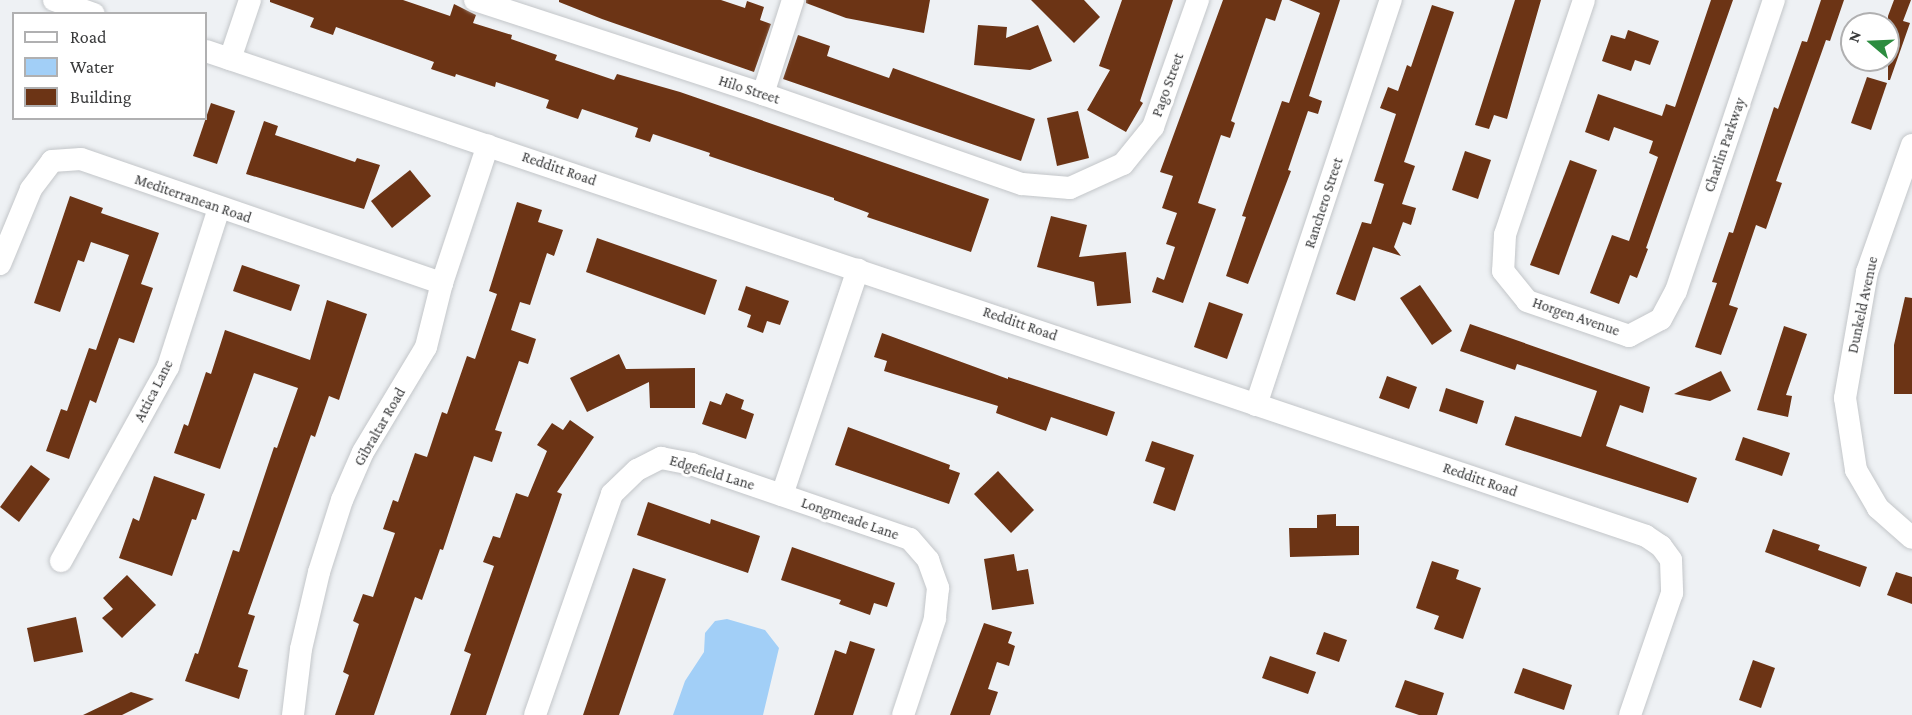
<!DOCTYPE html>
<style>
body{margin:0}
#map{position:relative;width:1912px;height:715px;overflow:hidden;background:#eef1f4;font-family:"Crimson Pro",serif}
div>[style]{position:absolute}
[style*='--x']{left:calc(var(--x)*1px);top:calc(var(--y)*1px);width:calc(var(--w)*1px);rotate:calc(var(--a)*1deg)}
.water>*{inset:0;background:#a2cff7}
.building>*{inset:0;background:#6c3415}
.roads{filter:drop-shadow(0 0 2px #c3c6c9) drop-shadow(0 0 2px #c3c6c9)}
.minor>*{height:22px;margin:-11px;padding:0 11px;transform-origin:11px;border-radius:11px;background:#fff}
span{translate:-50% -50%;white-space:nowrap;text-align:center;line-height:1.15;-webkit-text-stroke:6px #fff;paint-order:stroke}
.street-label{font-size:15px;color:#393a3b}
.legend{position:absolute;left:12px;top:12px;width:195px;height:108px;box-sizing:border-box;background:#fff;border:2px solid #b0b0b1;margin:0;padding:8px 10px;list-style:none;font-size:18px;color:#393a3b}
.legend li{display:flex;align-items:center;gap:12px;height:30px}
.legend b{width:30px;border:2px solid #b0b0b1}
.north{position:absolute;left:1840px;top:12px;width:60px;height:60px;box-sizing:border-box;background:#fff;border:2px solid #b0b0b1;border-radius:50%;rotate:289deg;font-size:16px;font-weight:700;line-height:24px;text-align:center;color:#393a3b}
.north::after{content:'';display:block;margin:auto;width:21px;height:27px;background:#2c8c3f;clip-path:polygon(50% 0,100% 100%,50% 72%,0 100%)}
</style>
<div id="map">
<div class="water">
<i style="clip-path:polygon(727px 619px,765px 630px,779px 648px,763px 715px,673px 715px,685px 681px,704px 652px,705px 633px,715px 621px)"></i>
</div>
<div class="building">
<i style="clip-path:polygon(270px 0,403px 0,450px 16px,454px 4px,476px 15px,473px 23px,512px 35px,511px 39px,557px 55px,555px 60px,614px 80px,617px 74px,680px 92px,989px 199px,971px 252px,867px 217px,869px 213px,834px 200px,834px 198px,709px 156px,710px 153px,653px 134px,650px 142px,635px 137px,638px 128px,582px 109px,578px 119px,546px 108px,549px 100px,496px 82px,495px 87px,456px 74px,455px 77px,431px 69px,434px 62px,336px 27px,333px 35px,310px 27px,314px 18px,270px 2px)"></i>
<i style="clip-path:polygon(559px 0,721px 0,745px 8px,747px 1px,764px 7px,760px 20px,771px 24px,754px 72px,602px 19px,559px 2px)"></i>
<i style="clip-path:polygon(806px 0,930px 0,924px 33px,846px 18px,806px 3px)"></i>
<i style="clip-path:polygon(1031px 0,1084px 0,1100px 17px,1074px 43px)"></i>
<i style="clip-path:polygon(1122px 0,1173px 0,1140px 101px,1143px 103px,1126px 132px,1087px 110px,1110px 70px,1099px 66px)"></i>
<i style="clip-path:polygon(1223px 0,1282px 0,1275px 21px,1266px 18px,1231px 121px,1235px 123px,1230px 138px,1221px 135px,1198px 203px,1216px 209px,1183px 303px,1152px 292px,1157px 277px,1164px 280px,1175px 247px,1166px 244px,1177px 213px,1162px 208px,1173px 176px,1160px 172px)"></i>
<i style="clip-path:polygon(1289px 0,1340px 0,1309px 96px,1322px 101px,1318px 114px,1308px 111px,1288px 170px,1291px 171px,1248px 284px,1226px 276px,1246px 217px,1242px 216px,1282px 101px,1289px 103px,1320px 13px)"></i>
<i style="clip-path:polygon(1515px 0,1541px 0,1507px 119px,1494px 115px,1489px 129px,1475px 125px)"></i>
<i style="clip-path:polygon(1711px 0,1733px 0,1646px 248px,1648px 249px,1637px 278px,1630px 275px,1619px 304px,1590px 293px,1612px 235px,1629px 241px,1658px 157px,1649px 153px,1653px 141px,1614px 127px,1609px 141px,1585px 132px,1598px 94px,1662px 116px,1666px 104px,1675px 107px)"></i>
<i style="clip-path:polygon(1821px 0,1844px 0,1830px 41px,1826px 40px,1776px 181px,1782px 183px,1766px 229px,1756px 225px,1729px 305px,1738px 308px,1721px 355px,1695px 347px,1717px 283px,1712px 282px,1729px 232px,1733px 233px,1774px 107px,1778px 109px,1802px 41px,1807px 42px)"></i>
<i style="clip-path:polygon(1894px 0,1911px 0,1903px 21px,1910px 23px,1890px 80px,1888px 80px,1888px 16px)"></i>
<i style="clip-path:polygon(1432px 5px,1454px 12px,1404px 162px,1415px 166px,1402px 204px,1416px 208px,1411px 225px,1403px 222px,1394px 247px,1401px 256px,1373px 247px,1355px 301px,1336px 294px,1362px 222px,1371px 224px,1384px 184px,1374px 181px,1396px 114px,1380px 108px,1388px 87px,1398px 91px,1407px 65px,1411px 67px)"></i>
<i style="clip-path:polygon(978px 25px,1007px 27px,1006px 38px,1038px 25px,1052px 61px,1030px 70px,974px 65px)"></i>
<i style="clip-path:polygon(1628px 30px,1659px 41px,1650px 65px,1635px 60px,1631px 71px,1602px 61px,1611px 35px,1625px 39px)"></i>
<i style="clip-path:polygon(798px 35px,830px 46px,827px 56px,889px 78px,893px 68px,1035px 119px,1021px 161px,783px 79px)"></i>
<i style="clip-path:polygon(1867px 77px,1887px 83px,1871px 130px,1851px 123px)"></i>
<i style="clip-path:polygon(211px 103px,235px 111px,217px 164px,193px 156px)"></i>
<i style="clip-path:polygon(1078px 111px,1089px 158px,1057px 166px,1047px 118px)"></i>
<i style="clip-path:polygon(264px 121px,278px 126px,275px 135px,355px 162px,357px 158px,380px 165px,364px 209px,246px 174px)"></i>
<i style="clip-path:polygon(1465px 151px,1491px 160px,1478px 199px,1452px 190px)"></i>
<i style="clip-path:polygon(1570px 160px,1597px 170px,1559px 275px,1530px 265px)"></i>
<i style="clip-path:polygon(410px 170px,431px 196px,392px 228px,371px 201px)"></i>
<i style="clip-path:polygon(70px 196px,103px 208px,101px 213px,159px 233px,141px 284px,153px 288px,134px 343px,119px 338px,96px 403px,90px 400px,69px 459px,46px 451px,61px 409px,67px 411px,89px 348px,96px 350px,129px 255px,91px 242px,84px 262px,78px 260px,60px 312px,34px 303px)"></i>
<i style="clip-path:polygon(517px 202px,542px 210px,538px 222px,563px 230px,554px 256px,547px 253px,530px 305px,520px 302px,511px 330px,536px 339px,528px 364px,519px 361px,495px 430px,502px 432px,492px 462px,474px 456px,443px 550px,440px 549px,422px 600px,415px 597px,374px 715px,335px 715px,349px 675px,343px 672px,359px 624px,353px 621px,363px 594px,373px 597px,395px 533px,383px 529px,393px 500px,398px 502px,415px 453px,427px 457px,442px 412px,447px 414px,467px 356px,475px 359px,497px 294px,489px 291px)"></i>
<i style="clip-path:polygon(1051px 216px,1087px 225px,1079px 257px,1126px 252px,1131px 303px,1097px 306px,1094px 282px,1037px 267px)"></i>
<i style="clip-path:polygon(597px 238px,717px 280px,705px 315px,586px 272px)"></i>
<i style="clip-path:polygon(242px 265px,300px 285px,291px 311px,233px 291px)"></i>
<i style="clip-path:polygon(1420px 285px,1452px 331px,1432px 345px,1400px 298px)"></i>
<i style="clip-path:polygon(746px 286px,789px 301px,780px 325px,767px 321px,763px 333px,747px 327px,751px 315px,738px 310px)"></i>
<i style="clip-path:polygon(1905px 297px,1912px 298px,1912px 394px,1894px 394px,1894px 345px)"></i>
<i style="clip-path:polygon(327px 300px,367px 314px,339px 400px,329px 396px,315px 437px,311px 435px,248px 614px,255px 616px,238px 667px,248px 670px,239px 699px,185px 681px,195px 653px,198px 654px,233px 550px,239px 552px,274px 447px,277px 448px,298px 388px,254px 373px,220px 469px,174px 453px,184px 424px,188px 426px,206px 372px,211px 374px,225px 330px,310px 360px)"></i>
<i style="clip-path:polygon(1209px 302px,1243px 314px,1227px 359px,1194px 347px)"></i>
<i style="clip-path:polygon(1470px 324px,1650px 387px,1643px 413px,1620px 405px,1606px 446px,1697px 478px,1688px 503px,1505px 445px,1515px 416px,1581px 437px,1597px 391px,1517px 364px,1515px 370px,1460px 351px)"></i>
<i style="clip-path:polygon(1784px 326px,1807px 334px,1786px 395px,1792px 396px,1788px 417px,1757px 410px)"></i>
<i style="clip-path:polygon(882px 333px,1008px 379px,1008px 377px,1115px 412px,1107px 436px,1051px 417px,1046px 431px,996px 413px,998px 406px,884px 371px,887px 361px,874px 357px)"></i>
<i style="clip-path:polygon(619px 354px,626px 369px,695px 368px,695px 408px,650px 408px,649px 382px,587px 412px,570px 378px)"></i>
<i style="clip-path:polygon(1721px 371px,1731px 391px,1710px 401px,1674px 394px)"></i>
<i style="clip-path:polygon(1387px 376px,1417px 387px,1409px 409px,1379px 398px)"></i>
<i style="clip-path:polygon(1446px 388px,1484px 401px,1477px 424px,1439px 411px)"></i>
<i style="clip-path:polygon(726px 393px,744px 400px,741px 409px,754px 414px,746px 439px,702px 424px,710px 401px,721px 405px)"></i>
<i style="clip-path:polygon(570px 420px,594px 437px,557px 492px,562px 494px,486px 715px,450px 715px,471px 654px,464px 651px,494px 566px,483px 562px,493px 536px,500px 538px,516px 493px,528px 497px,547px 451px,537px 445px,552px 423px,563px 430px)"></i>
<i style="clip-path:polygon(848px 427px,950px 465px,949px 469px,960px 473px,949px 504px,835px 465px)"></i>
<i style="clip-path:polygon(1743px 437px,1790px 453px,1782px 476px,1735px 460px)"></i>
<i style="clip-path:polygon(1152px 441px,1194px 455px,1175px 511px,1153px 503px,1165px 468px,1145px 461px)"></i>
<i style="clip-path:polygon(31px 465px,50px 479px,19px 522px,0 507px)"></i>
<i style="clip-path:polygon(998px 471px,1034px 510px,1011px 533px,974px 494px)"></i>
<i style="clip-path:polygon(154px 476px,205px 494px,196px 520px,192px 519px,172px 576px,119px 558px,133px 518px,139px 521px)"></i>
<i style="clip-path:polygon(648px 502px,710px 524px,711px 519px,760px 536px,748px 573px,637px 535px)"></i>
<i style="clip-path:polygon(1336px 514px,1336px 526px,1359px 526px,1359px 555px,1290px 557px,1289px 528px,1317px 528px,1317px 515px)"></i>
<i style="clip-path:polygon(1773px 529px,1820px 545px,1818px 550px,1867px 567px,1860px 587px,1765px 552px)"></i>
<i style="clip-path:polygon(792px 547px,895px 583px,887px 607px,874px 603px,870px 615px,839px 604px,841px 600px,781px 580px)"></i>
<i style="clip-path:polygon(1014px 554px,1017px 571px,1028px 569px,1034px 604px,992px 610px,984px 559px)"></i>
<i style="clip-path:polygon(1432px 561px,1459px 570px,1456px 579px,1481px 588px,1463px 639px,1434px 629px,1439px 616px,1416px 608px)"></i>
<i style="clip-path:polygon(633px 568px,666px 579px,651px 622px,619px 715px,583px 715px)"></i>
<i style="clip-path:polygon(1896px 572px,1912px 577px,1912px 604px,1887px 595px)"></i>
<i style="clip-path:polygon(127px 575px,156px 605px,122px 638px,102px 618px,113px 609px,103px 598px)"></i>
<i style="clip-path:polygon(76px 617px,83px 652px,34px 662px,27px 628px)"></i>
<i style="clip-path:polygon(984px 623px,1012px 632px,1008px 643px,1015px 646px,1009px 666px,997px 662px,988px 689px,998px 692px,990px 715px,950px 715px)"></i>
<i style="clip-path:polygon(1324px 632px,1347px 640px,1339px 662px,1316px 654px)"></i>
<i style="clip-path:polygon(850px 641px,875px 649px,853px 715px,814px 715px,835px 650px,846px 654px)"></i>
<i style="clip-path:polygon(1270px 656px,1316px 672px,1308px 694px,1262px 678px)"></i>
<i style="clip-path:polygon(1753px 660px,1775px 668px,1761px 708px,1739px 700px)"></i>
<i style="clip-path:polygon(1523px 668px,1572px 685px,1564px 710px,1514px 693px)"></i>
<i style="clip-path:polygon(1405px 680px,1444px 693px,1437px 715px,1419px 715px,1395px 707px)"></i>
<i style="clip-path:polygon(131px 692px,154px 699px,122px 715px,83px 715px)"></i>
</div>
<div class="roads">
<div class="minor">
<i style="--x:54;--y:0;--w:42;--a:19.3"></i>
<i style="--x:475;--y:0;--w:303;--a:18.1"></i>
<i style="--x:763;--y:94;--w:274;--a:19.2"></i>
<i style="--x:1022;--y:184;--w:48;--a:4.8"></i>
<i style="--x:1070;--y:188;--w:58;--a:-24.4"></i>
<i style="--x:1123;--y:164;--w:48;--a:-51"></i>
<i style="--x:1153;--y:127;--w:135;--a:-70.5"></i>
<i style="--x:1584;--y:0;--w:248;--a:108.6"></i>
<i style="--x:1505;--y:235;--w:36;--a:93"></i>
<i style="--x:1503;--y:271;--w:38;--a:51"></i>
<i style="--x:1527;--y:301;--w:108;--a:18.9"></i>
<i style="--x:1629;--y:336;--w:36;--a:-28"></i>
<i style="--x:1661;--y:319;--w:32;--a:-62"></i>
<i style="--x:1676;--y:291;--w:307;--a:-71.4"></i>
<i style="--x:206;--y:51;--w:1519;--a:18.61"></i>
<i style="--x:1646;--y:536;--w:18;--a:34"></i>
<i style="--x:1661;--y:546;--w:17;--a:54"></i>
<i style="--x:1671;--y:560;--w:33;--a:88"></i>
<i style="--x:1672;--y:593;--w:129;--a:109"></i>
<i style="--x:230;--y:59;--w:62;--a:-71.3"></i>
<i style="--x:763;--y:94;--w:99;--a:-72.3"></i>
<i style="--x:1912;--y:145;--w:135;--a:109.5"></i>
<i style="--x:1867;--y:272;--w:128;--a:99.9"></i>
<i style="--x:1845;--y:398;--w:73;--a:81.3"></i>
<i style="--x:1856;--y:470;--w:44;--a:59.9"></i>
<i style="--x:1878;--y:508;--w:45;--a:41.4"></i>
<i style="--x:0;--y:264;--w:81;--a:-67.5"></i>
<i style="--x:31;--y:189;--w:35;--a:-53"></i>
<i style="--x:52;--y:161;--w:29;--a:-4"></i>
<i style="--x:81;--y:159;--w:382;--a:19"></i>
<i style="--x:1256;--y:405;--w:427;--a:-71.6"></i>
<i style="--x:782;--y:495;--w:238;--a:-71.4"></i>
<i style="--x:61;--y:561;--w:222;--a:-61.1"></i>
<i style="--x:168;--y:367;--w:167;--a:-72.2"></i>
<i style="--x:293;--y:715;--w:66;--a:-83.1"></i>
<i style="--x:301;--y:649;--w:79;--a:-76.8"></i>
<i style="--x:319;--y:572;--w:76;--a:-72.3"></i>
<i style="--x:342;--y:500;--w:52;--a:-66.4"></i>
<i style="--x:363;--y:452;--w:122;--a:-59"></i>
<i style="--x:426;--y:347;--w:66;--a:-76"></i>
<i style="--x:442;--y:283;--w:145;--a:-71.6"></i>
<i style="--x:535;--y:715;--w:234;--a:-70.8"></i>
<i style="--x:612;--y:494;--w:35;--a:-44"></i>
<i style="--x:637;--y:470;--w:27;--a:-27"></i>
<i style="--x:661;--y:458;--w:31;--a:11"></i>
<i style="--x:691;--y:464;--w:231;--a:18.9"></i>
<i style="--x:910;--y:539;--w:28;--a:49"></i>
<i style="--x:928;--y:560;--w:30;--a:70"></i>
<i style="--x:938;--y:588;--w:31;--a:96"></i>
<i style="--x:935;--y:619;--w:101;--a:108.4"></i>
</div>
</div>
<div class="street-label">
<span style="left:1168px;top:85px;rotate:-70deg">Pago Street</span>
<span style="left:749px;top:90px;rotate:18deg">Hilo Street</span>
<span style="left:1725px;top:145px;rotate:-71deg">Charlin Parkway</span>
<span style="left:559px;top:169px;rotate:19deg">Redditt Road</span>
<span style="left:193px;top:199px;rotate:19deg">Mediterranean Road</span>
<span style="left:1324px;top:203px;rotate:-72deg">Ranchero Street</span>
<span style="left:1863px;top:305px;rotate:-78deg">Dunkeld Avenue</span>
<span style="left:1576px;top:317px;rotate:19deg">Horgen Avenue</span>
<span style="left:1020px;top:324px;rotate:19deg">Redditt Road</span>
<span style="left:154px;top:391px;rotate:-63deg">Attica Lane</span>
<span style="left:380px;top:427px;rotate:-60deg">Gibraltar Road</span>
<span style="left:712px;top:473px;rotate:17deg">Edgefield Lane</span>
<span style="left:1480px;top:480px;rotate:19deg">Redditt Road</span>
<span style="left:850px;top:519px;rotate:19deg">Longmeade Lane</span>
</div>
<ul class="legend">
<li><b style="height:8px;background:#fff"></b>Road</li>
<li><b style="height:16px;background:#a2cff7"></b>Water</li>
<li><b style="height:16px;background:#6c3415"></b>Building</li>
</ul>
<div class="north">N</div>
</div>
